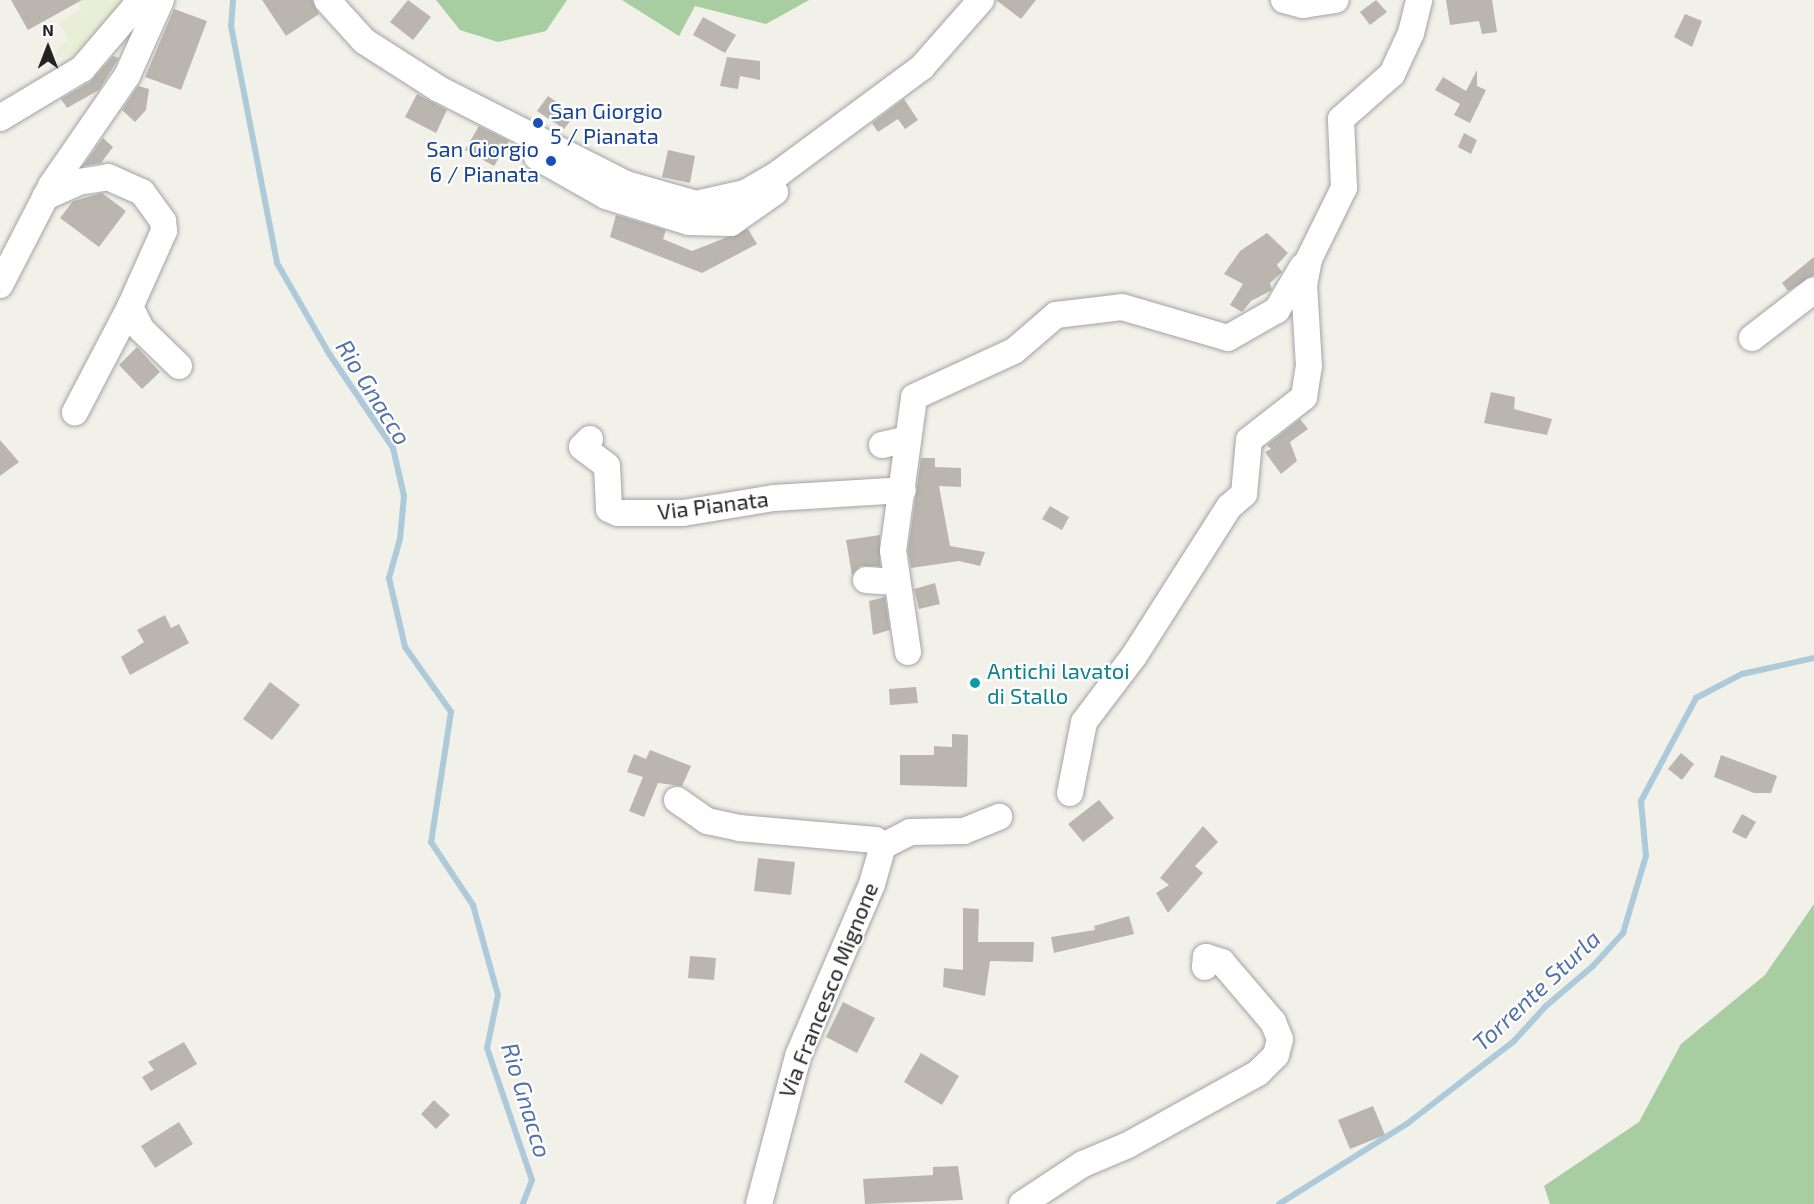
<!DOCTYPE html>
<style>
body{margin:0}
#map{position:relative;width:1814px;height:1204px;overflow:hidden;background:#f1f0e9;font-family:"Exo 2",sans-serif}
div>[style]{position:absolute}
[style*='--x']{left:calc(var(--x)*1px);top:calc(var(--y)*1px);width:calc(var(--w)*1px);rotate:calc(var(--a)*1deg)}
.farmland>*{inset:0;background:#e9eed6}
.forest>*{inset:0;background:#a8cda1}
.stream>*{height:6px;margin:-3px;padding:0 3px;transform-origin:3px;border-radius:3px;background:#adcadb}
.building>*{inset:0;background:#bab6af}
.roads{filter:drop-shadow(0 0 2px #a3a3a3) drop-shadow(0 0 2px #a3a3a3)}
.minor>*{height:26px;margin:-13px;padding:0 13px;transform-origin:13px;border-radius:13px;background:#fff}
.dots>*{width:16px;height:16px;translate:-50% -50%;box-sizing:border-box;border:3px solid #fff;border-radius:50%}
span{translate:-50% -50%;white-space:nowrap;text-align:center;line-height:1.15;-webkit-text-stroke:4.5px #fff;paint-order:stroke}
.transit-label{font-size:22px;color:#164399}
.left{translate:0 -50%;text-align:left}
.right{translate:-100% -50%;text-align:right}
.street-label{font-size:22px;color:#222}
.culture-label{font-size:22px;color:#0d838f}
.water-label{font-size:24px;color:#5473ab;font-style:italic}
.north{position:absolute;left:18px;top:18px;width:60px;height:60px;-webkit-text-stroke:4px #fff;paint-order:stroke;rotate:0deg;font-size:16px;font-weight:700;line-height:24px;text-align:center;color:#222}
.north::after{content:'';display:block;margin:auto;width:21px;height:27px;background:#222;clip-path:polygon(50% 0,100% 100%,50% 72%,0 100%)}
</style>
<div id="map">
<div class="farmland">
<i style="clip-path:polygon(77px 0,124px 0,91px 44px,78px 54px,56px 58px,57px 49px,68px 39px,59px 23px,82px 8px)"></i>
</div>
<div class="forest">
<i style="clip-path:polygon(436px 0,567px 0,546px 31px,498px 42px,460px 30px)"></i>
<i style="clip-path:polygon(622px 0,809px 0,766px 24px,695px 6px,679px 36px)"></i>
<i style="clip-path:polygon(1814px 904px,1814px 1204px,1550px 1204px,1544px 1186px,1639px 1122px,1681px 1044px,1765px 975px)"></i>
</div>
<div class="stream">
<i style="--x:233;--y:0;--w:26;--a:94"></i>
<i style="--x:231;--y:26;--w:241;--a:79"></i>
<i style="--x:277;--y:263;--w:106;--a:60.1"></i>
<i style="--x:330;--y:355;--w:112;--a:55.9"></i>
<i style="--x:393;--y:448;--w:49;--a:77.1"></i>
<i style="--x:404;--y:496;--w:43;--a:95.3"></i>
<i style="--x:400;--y:539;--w:41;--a:105.8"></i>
<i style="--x:389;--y:578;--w:71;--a:76.9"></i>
<i style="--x:405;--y:647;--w:80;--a:54.7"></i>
<i style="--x:451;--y:712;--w:132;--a:98.7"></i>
<i style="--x:431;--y:842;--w:76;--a:56.3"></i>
<i style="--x:473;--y:905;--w:93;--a:74.5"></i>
<i style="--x:498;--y:995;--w:54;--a:101.7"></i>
<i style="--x:487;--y:1048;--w:139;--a:71.2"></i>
<i style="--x:532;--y:1180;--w:26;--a:111"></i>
<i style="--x:1279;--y:1204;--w:152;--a:-32.1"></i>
<i style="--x:1408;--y:1123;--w:134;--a:-37.7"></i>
<i style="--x:1514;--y:1041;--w:47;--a:-47.6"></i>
<i style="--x:1546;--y:1006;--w:62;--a:-40.4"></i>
<i style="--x:1593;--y:966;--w:45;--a:-47.7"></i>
<i style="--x:1623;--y:933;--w:80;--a:-73.4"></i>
<i style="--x:1646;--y:856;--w:55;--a:-95.2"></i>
<i style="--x:1641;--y:801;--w:117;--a:-61.9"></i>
<i style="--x:1696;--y:698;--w:52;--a:-27.6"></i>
<i style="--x:1742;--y:674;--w:74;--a:-12.5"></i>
</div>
<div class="building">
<i style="clip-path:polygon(11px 0,82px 0,28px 30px)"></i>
<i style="clip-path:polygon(262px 0,312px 0,319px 14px,286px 36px)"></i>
<i style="clip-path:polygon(408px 0,431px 17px,413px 40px,390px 22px)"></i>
<i style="clip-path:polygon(996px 0,1036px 0,1021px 19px)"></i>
<i style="clip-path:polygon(1376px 0,1387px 12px,1370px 25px,1360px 12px)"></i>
<i style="clip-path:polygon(1446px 0,1492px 0,1497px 32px,1482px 34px,1479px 21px,1450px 25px)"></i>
<i style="clip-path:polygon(174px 9px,207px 21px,181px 90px,145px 77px)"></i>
<i style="clip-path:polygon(1685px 14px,1702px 21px,1692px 47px,1674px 37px)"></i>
<i style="clip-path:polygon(703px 17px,736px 35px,725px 53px,693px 35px)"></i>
<i style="clip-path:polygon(113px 56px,119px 58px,99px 90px,67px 108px,61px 99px,90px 82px)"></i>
<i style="clip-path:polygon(727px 57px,760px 61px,760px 80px,740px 76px,738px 89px,720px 86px)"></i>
<i style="clip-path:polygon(1477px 70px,1477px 86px,1486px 90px,1470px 123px,1454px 115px,1460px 104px,1435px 90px,1443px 77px,1466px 91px)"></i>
<i style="clip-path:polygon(138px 86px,149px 89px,146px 110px,135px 122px,122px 110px)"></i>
<i style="clip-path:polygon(417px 94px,447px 110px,436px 133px,405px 117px)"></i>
<i style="clip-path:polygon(548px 96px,575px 115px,564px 129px,537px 111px)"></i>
<i style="clip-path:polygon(904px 99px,918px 120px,905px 129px,898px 119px,878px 132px,872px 123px)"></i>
<i style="clip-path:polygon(479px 126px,509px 141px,494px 166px,465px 150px)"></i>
<i style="clip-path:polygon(1464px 133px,1477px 140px,1471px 154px,1458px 147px)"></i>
<i style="clip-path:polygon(103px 138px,113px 147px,101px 163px,83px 166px)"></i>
<i style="clip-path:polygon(668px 150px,695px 156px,690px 183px,662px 177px)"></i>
<i style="clip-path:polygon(102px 193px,126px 211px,99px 247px,60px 218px,73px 201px)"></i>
<i style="clip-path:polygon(616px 215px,666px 230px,663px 239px,692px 251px,748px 229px,757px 244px,702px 273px,610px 237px)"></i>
<i style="clip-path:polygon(1267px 233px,1288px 253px,1277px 265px,1282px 272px,1270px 283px,1272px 290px,1251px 301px,1242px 312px,1230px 305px,1243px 284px,1224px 274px,1240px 251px)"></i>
<i style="clip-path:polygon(1814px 257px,1814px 275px,1788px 291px,1782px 283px)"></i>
<i style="clip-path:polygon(137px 347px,160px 372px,142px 389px,119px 365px)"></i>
<i style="clip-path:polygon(1491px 392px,1515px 397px,1514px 409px,1552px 419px,1547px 435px,1484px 423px)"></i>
<i style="clip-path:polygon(1300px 419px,1308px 429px,1290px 442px,1297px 461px,1281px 474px,1265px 452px,1271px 449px,1267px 445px)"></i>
<i style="clip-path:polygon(0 440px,19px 462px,0 476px)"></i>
<i style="clip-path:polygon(921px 458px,935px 458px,935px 467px,961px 468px,961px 487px,939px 486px,950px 546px,985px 552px,980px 566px,959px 561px,911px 568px,908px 551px)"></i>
<i style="clip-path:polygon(1050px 506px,1069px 517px,1062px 530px,1042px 519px)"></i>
<i style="clip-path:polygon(880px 535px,880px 566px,860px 566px,852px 575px,846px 540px)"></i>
<i style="clip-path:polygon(935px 583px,940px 604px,919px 609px,914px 589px)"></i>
<i style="clip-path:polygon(885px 597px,890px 630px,873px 635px,869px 601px)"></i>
<i style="clip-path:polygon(165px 615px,171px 628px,179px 624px,189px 643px,130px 675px,121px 657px,144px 642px,137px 630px)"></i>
<i style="clip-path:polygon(270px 682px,300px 705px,272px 740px,243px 719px)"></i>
<i style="clip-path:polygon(916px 687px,918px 703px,890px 705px,889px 689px)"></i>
<i style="clip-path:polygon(952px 734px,968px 735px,967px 787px,900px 785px,900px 755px,934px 755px,934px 746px,952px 747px)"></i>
<i style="clip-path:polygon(650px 750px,691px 766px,682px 786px,658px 783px,644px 817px,629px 811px,643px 777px,627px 772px,634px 754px,646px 759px)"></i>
<i style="clip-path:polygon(1681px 753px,1694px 764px,1682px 780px,1668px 769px)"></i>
<i style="clip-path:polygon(1721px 755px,1777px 776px,1771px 793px,1754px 793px,1714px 777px)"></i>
<i style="clip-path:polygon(1099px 800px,1114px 818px,1083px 842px,1068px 824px)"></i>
<i style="clip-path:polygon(1742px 814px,1756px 822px,1746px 839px,1732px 832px)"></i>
<i style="clip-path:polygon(1203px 826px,1218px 842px,1195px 866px,1203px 873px,1168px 913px,1156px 893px,1169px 885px,1160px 878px)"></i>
<i style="clip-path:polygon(758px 858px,795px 862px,791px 895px,754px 891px)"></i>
<i style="clip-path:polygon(963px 908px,979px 909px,978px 942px,1034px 942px,1033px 962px,990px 961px,985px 996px,943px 987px,944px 968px,963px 970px)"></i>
<i style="clip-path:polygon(1129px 916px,1134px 934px,1054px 953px,1051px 937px,1095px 930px,1094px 926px)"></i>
<i style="clip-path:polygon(690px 956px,716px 958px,714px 980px,688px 978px)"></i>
<i style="clip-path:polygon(843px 1002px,875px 1018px,857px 1053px,826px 1037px)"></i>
<i style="clip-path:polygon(184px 1042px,197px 1064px,151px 1091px,142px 1077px,154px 1070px,148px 1062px)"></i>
<i style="clip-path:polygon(921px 1053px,959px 1076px,942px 1105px,904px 1082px)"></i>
<i style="clip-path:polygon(434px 1100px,450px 1115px,436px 1129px,421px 1114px)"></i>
<i style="clip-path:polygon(1373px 1106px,1385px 1135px,1350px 1149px,1338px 1120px)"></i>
<i style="clip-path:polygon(179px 1122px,193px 1144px,155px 1168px,141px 1146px)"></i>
<i style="clip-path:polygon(958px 1166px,963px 1200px,865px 1204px,863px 1179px,933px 1175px,933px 1167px)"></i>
</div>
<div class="roads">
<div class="minor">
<i style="--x:327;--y:0;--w:55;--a:47.9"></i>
<i style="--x:364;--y:41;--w:89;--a:32.6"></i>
<i style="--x:439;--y:89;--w:210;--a:26.9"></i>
<i style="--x:626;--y:184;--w:73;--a:15.9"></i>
<i style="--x:696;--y:204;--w:50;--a:-12.7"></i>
<i style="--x:745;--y:193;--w:39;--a:-30"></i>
<i style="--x:779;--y:173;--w:178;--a:-36.5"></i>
<i style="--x:922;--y:67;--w:89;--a:-48.6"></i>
<i style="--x:1284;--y:0;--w:20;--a:15"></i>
<i style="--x:1303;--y:5;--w:33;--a:-9"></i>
<i style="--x:0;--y:118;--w:96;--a:-30.9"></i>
<i style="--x:82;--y:69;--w:91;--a:-49.5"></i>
<i style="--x:539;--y:153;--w:4;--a:117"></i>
<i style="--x:537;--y:157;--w:79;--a:29.5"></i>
<i style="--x:606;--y:196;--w:87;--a:17.4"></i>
<i style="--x:689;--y:222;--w:42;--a:1.4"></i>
<i style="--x:731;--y:223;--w:54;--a:-35.2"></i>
<i style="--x:45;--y:197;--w:36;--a:-24"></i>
<i style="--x:78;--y:182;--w:30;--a:-9"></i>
<i style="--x:108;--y:177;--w:37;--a:24"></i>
<i style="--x:142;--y:192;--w:36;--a:54"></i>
<i style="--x:163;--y:221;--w:10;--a:84"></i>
<i style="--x:164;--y:231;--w:83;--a:114.1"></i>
<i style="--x:130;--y:307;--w:119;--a:117.6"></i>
<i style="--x:0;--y:285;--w:111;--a:-62.7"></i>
<i style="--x:51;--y:186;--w:134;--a:-55.4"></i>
<i style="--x:127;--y:76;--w:83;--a:-65.9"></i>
<i style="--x:130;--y:307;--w:25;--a:63"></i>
<i style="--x:141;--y:329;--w:53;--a:44.2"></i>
<i style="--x:1752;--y:338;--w:78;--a:-37.7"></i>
<i style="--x:590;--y:439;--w:11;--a:135"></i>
<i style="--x:582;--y:447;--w:31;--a:37"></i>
<i style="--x:607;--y:466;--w:43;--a:87.3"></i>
<i style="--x:609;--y:509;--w:10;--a:24"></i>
<i style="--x:618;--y:513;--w:65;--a:0"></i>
<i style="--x:683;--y:513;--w:92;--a:-9.4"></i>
<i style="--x:774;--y:498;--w:129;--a:-3.5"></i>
<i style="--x:882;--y:445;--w:26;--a:-13"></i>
<i style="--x:866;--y:580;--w:29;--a:4"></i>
<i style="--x:908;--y:652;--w:102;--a:-98.4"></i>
<i style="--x:893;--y:551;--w:155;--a:-82.2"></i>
<i style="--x:914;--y:397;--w:110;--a:-24.7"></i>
<i style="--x:1014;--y:351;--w:55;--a:-40.6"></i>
<i style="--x:1056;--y:315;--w:66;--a:-6.9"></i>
<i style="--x:1122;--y:307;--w:110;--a:16.3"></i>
<i style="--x:1228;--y:338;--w:56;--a:-29.7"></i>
<i style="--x:1277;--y:310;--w:51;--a:-59.4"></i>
<i style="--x:1070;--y:793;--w:72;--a:-78.8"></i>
<i style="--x:1084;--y:722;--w:83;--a:-52.9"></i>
<i style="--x:1134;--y:656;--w:177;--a:-57.5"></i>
<i style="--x:1229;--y:507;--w:20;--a:-41"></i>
<i style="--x:1244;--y:494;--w:54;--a:-84.7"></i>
<i style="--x:1249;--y:440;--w:70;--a:-38"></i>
<i style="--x:1304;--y:397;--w:31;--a:-81"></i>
<i style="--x:1309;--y:366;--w:81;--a:-93.5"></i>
<i style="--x:1304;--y:285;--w:26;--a:-79"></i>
<i style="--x:1309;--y:259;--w:79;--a:-63.8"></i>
<i style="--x:1344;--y:188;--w:69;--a:-92.5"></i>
<i style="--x:1341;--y:119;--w:68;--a:-41.4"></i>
<i style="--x:1392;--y:74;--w:45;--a:-65.1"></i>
<i style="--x:1411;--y:33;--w:34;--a:-76"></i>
<i style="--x:677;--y:800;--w:37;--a:35"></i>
<i style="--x:707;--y:821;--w:33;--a:12"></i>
<i style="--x:739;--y:828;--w:137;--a:5"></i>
<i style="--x:875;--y:840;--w:10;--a:37"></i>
<i style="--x:759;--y:1204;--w:153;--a:-75.2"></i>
<i style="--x:798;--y:1056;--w:187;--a:-66.7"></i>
<i style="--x:872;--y:884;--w:40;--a:-74"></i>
<i style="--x:883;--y:846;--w:30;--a:-27"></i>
<i style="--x:910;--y:832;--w:54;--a:-1.1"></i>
<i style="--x:964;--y:831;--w:38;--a:-22"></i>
<i style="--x:1022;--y:1204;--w:73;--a:-33.3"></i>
<i style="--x:1083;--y:1164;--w:49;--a:-22.9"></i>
<i style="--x:1128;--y:1145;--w:149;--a:-29"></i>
<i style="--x:1258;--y:1073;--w:25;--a:-45"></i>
<i style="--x:1276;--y:1055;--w:16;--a:-76"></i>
<i style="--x:1280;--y:1039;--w:18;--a:-112"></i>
<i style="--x:1273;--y:1022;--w:79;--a:-130.4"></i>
<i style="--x:1222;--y:962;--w:17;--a:-163"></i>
<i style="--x:1206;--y:957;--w:10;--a:96"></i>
</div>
</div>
<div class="dots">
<i style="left:538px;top:123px;background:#1a4fb4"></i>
<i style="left:551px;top:161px;background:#1a4fb4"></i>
<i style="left:975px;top:683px;background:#0f9aa8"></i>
</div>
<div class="transit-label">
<span class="left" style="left:550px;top:123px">San Giorgio<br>5 / Pianata</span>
<span class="right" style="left:539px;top:161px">San Giorgio<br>6 / Pianata</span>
</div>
<div class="street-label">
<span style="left:713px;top:505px;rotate:-7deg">Via Pianata</span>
<span style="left:828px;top:990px;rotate:-68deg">Via Francesco Mignone</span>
</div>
<div class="culture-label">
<span class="left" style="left:987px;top:683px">Antichi lavatoi<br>di Stallo</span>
</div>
<div class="water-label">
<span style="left:374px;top:392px;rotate:58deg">Rio Gnacco</span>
<span style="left:1536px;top:990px;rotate:-43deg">Torrente Sturla</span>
<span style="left:527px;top:1100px;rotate:73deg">Rio Gnacco</span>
</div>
<div class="north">N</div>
</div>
